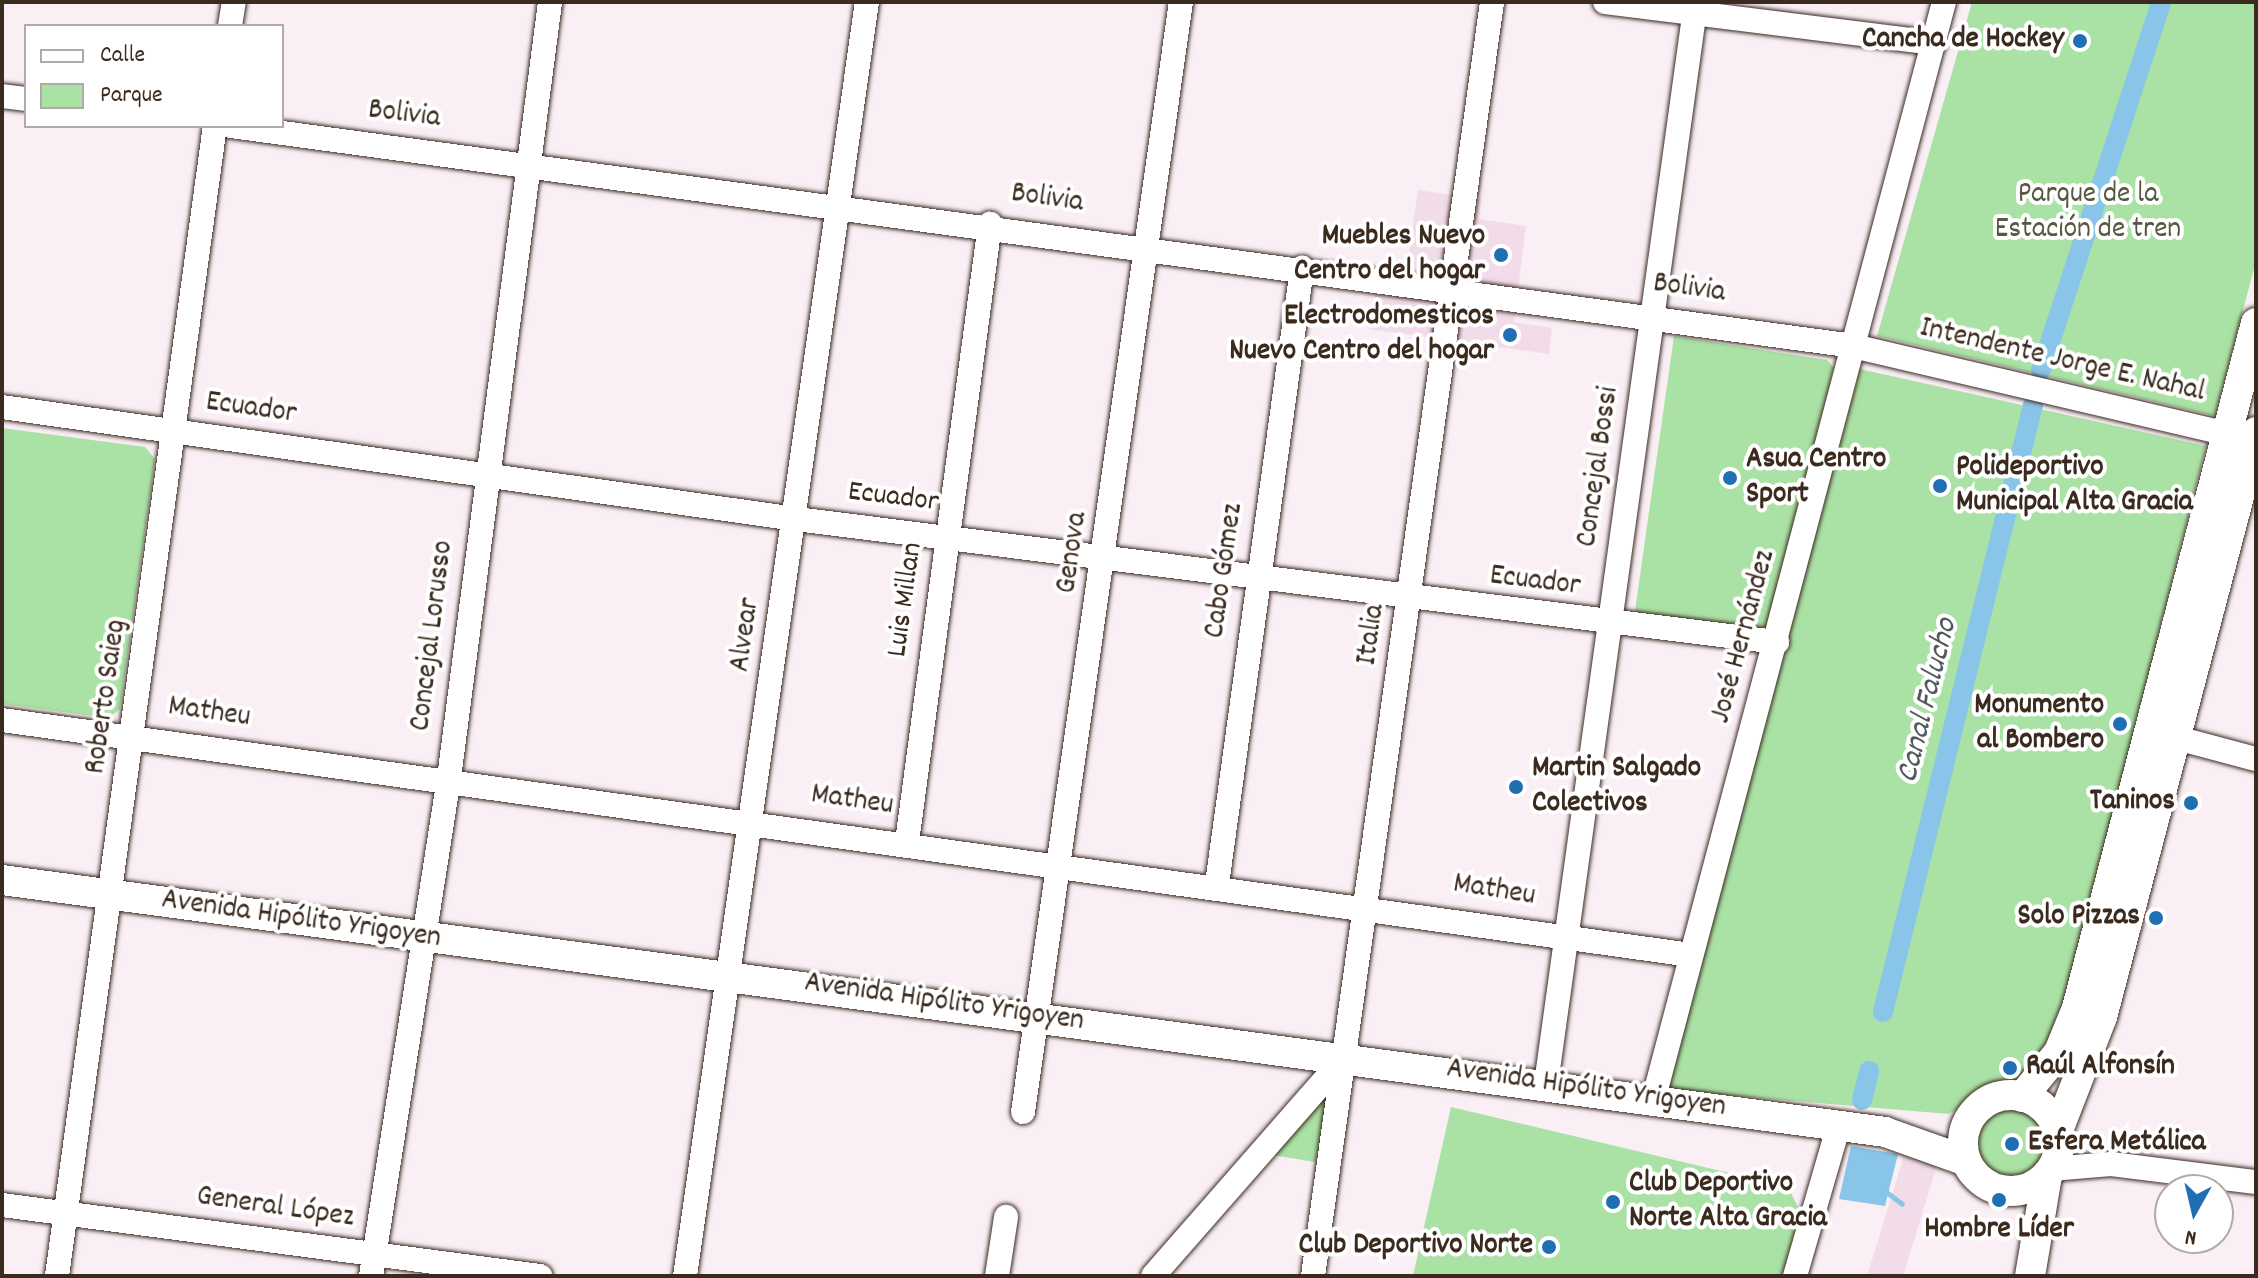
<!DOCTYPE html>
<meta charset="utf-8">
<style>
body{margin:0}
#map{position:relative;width:2258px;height:1278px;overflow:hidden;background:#f9eff5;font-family:Dekko,sans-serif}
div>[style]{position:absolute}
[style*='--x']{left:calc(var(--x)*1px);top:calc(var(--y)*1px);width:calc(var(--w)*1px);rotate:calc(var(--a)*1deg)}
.built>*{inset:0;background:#f2dcea}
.green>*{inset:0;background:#aae2a6}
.round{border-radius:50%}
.water>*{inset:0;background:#88c5e8}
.stream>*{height:5px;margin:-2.5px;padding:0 2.5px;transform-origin:2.5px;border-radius:2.5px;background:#88c5e8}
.canal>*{height:20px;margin:-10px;padding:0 10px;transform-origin:10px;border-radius:10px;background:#88c5e8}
.roads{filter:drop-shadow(0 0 2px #3b2a1e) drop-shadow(0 0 2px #3b2a1e)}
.minor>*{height:24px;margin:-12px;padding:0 12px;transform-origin:12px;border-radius:12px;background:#fff}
.major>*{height:30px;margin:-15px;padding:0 15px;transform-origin:15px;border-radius:15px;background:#fff}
.major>.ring{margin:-15px;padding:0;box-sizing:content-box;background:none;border:30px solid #fff;border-radius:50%}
.dots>*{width:22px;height:22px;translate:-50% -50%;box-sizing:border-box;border:4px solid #fff;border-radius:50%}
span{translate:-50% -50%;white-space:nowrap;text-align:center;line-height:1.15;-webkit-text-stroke:8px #fff;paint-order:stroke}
.poi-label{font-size:30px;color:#3b2a1e;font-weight:700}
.right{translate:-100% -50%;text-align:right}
.left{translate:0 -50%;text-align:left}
.street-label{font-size:30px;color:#3b2a1e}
.park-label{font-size:30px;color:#575840}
.water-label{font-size:32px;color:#52585b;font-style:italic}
.frame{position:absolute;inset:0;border:4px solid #3b2a1e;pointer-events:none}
.legend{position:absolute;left:24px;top:24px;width:260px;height:104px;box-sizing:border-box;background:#fff;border:2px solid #b1aaa5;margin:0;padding:10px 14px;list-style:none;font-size:24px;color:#3b2a1e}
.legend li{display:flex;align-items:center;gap:16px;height:40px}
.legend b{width:40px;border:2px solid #b1aaa5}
.north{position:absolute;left:2154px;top:1174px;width:80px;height:80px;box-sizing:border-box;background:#fff;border:2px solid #b1aaa5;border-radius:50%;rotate:188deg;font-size:22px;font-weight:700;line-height:32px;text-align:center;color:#3b2a1e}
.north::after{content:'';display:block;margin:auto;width:28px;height:36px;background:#1f6fb2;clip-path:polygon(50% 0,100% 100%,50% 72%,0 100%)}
</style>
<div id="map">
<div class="built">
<i style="clip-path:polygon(1418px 190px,1481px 199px,1479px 219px,1526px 226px,1514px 322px,1552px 328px,1549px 354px,1369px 329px,1378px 279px,1405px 282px)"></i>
<i style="clip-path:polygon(1904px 1156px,1938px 1162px,1903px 1276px,1867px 1276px)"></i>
</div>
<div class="green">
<i style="clip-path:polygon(1972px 2px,2256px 2px,2256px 261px,2215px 416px,1877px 336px)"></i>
<i style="clip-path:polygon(1674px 336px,1827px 360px,1834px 368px,1765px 636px,1634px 618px)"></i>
<i style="clip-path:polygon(1860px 369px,2206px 446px,2067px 996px,2048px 1042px,2012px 1085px,1948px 1114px,1667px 1090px)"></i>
<i style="clip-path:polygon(2px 428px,145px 447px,155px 459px,120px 709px,109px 718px,2px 704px)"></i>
<i style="clip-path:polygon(1341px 1072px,1326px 1164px,1261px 1153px)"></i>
<i class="round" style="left:1970px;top:1103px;width:82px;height:82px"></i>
<i style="clip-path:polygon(1451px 1107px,1788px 1187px,1803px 1217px,1785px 1276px,1413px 1276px)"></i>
</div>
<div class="water">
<i style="clip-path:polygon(1851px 1146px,1898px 1154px,1885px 1206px,1839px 1199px)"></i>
</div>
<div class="stream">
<i style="--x:1885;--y:1191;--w:21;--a:37"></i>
</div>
<div class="canal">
<i style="--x:2041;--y:370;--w:387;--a:-71.9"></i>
<i style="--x:1883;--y:1012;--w:625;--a:-76.12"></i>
<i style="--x:1862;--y:1100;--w:30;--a:-76"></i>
</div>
<div class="roads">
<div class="minor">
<i style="--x:1605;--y:2;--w:332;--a:7.1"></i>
<i style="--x:230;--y:26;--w:24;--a:-81"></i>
<i style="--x:2;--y:96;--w:24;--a:7"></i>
<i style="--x:231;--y:126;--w:1637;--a:7.72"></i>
<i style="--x:1853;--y:346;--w:400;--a:13.2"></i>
<i style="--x:2;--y:407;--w:802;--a:8.03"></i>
<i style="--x:796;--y:519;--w:989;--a:7.15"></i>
<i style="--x:2;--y:720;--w:1705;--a:7.92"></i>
<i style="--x:2158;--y:733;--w:101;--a:14.9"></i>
<i style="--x:907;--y:842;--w:624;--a:-82.35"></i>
<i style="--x:1217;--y:884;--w:622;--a:-82.14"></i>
<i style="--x:1546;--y:1084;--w:1092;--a:-82.11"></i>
<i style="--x:1653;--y:1101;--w:1137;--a:-75.17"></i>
<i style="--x:1023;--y:1112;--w:1121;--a:-81.9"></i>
<i style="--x:2051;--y:1169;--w:60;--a:-4.8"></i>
<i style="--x:2111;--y:1164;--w:146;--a:7.1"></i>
<i style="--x:2;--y:1205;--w:543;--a:7.52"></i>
<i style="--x:57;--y:1276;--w:1161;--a:-82.18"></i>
<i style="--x:371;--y:1276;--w:504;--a:-81.1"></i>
<i style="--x:449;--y:778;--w:783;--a:-82.58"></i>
<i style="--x:685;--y:1276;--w:1287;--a:-81.87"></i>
<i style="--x:997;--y:1276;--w:60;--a:-81.3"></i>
<i style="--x:1153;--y:1276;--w:290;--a:-48.8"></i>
<i style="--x:1313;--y:1276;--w:1287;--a:-82"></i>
<i style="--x:1795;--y:1276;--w:157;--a:-73.8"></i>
</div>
<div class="major">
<i style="--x:2;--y:880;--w:1900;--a:7.62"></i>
<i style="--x:1885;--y:1132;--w:86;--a:19.7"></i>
<i class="ring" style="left:1963px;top:1095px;width:66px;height:66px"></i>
<i style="--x:2022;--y:1097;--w:58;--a:-50.6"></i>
<i style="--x:2059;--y:1052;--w:48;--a:-67.8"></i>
<i style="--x:2077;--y:1008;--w:708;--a:-75.36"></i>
<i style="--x:2057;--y:1133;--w:124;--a:-68.8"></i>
<i style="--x:2102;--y:1017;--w:605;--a:-75.25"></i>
<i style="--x:2030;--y:1276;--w:102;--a:-80.4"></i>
</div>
</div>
<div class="dots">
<i style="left:2080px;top:41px;background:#1f6fb2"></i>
<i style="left:1501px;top:255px;background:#1f6fb2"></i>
<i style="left:1510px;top:335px;background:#1f6fb2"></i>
<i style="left:1730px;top:478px;background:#1f6fb2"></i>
<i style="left:1940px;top:486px;background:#1f6fb2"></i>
<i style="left:2120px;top:724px;background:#1f6fb2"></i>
<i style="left:1516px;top:787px;background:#1f6fb2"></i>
<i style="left:2191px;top:803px;background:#1f6fb2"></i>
<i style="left:2156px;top:918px;background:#1f6fb2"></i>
<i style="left:2010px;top:1068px;background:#1f6fb2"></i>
<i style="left:2012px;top:1144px;background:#1f6fb2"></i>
<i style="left:1999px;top:1200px;background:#1f6fb2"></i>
<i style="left:1613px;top:1202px;background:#1f6fb2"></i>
<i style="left:1549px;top:1247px;background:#1f6fb2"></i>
</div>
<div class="poi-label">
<span class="right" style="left:2064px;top:41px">Cancha de Hockey</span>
<span class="right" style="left:1485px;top:255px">Muebles Nuevo<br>Centro del hogar</span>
<span class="right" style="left:1494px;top:335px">Electrodomesticos<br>Nuevo Centro del hogar</span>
<span class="left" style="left:1746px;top:478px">Asua Centro<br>Sport</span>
<span class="left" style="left:1956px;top:486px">Polideportivo<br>Municipal Alta Gracia</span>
<span class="right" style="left:2104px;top:724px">Monumento<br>al Bombero</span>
<span class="left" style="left:1532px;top:787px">Martin Salgado<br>Colectivos</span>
<span class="right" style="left:2175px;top:803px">Taninos</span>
<span class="right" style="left:2140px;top:918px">Solo Pizzas</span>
<span class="left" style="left:2026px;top:1068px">Raúl Alfonsín</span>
<span class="left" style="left:2028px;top:1144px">Esfera Metálica</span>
<span class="left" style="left:1629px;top:1202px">Club Deportivo<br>Norte Alta Gracia</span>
<span style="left:1999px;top:1231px">Hombre Líder</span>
<span class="right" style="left:1533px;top:1247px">Club Deportivo Norte</span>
</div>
<div class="street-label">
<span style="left:404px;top:116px;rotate:7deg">Bolivia</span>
<span style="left:1047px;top:200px;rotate:8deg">Bolivia</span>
<span style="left:1689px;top:290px;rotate:8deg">Bolivia</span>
<span style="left:2062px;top:362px;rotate:13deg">Intendente Jorge E. Nahal</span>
<span style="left:251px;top:410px;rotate:8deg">Ecuador</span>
<span style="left:1600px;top:467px;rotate:-82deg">Concejal Bossi</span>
<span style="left:893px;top:499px;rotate:7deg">Ecuador</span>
<span style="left:1074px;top:553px;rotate:-82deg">Genova</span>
<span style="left:1226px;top:571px;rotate:-82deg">Cabo Gómez</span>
<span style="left:1535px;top:583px;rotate:7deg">Ecuador</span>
<span style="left:907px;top:600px;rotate:-82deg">Luis Millan</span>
<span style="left:747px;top:635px;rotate:-82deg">Alvear</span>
<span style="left:1373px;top:635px;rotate:-82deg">Italia</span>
<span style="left:434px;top:636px;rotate:-83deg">Concejal Lorusso</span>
<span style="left:1745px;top:637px;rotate:-75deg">José Hernández</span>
<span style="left:108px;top:697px;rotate:-82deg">Roberto Saieg</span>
<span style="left:209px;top:714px;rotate:8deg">Matheu</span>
<span style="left:852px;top:802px;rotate:8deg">Matheu</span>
<span style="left:1494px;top:892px;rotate:9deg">Matheu</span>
<span style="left:301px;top:921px;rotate:8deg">Avenida Hipólito Yrigoyen</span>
<span style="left:944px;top:1004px;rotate:8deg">Avenida Hipólito Yrigoyen</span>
<span style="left:1586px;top:1090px;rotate:8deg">Avenida Hipólito Yrigoyen</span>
<span style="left:275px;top:1209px;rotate:8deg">General López</span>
</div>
<div class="park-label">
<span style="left:2088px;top:213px">Parque de la<br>Estación de tren</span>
</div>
<div class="water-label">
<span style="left:1929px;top:701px;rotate:-76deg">Canal Falucho</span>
</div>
<div class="frame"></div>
<ul class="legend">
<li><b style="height:10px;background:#fff"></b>Calle</li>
<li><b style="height:22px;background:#aae2a6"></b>Parque</li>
</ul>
<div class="north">N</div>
</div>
